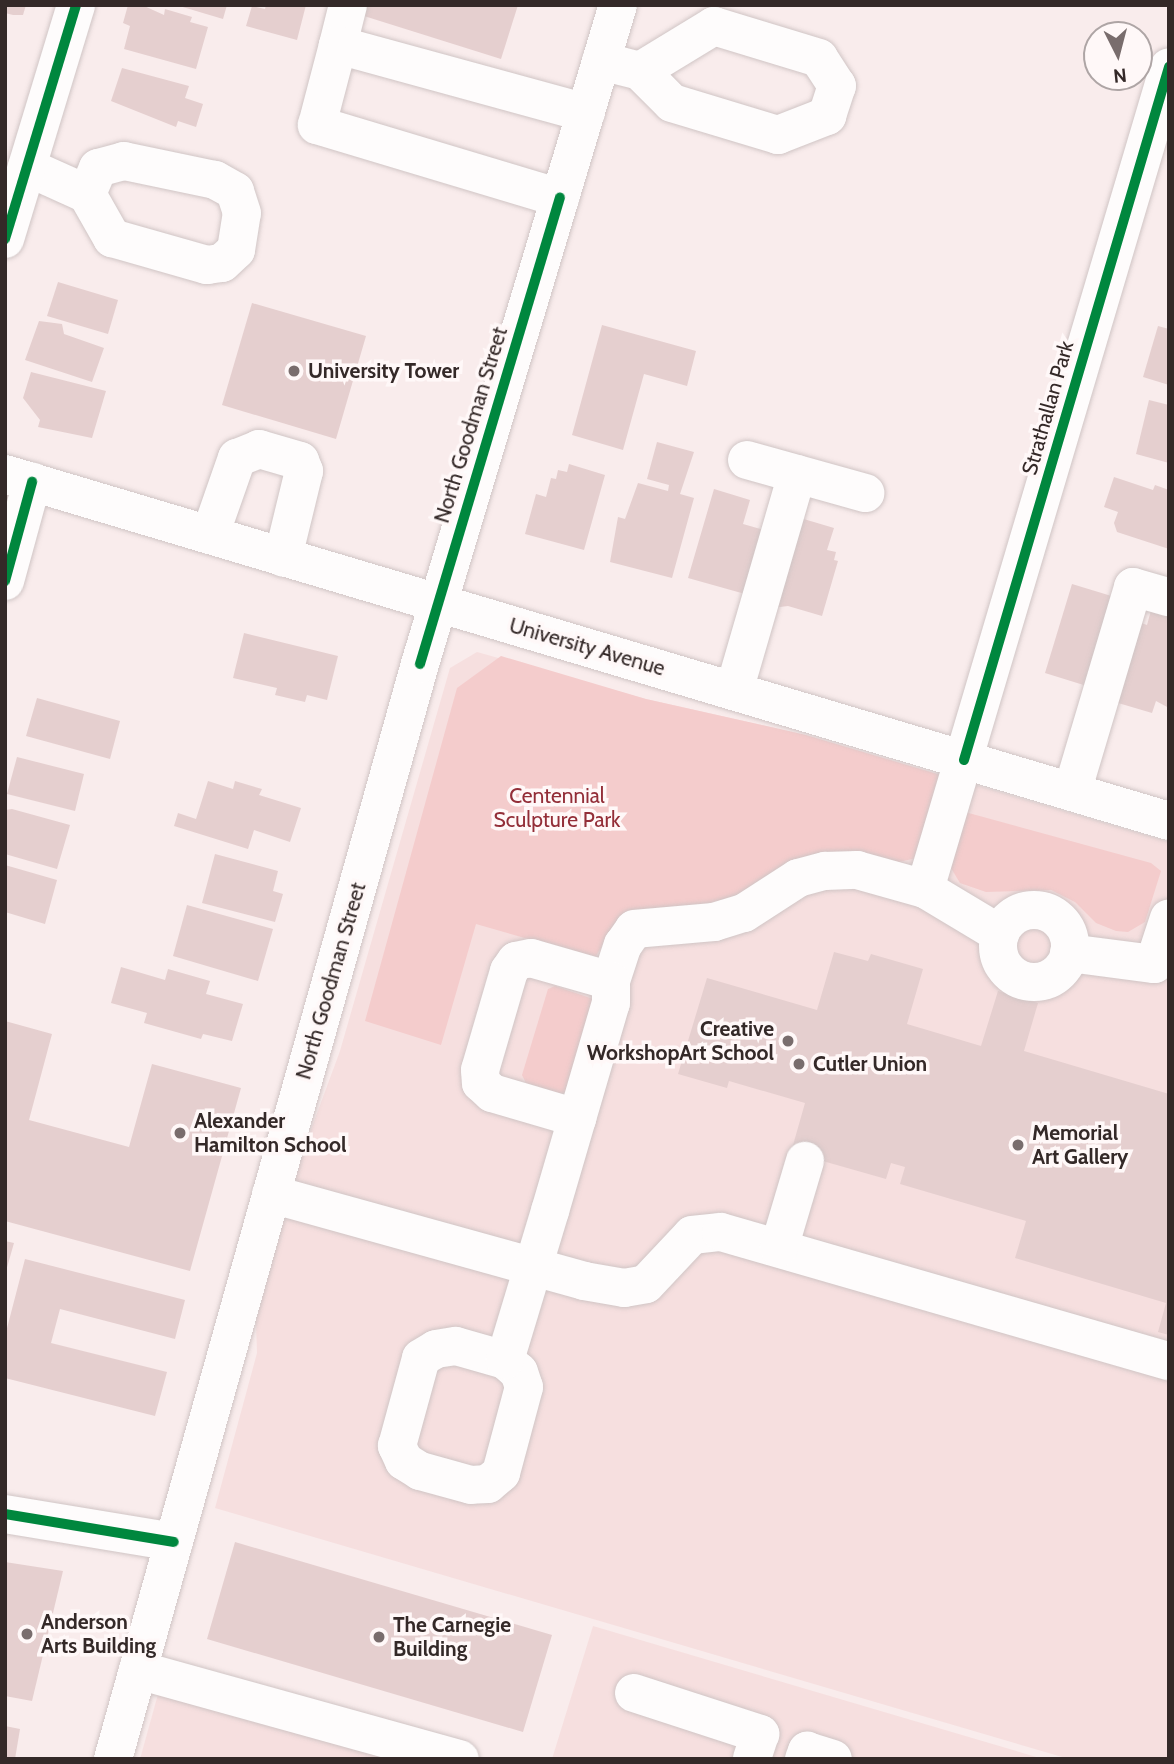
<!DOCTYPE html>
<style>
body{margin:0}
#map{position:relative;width:1174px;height:1764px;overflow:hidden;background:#f9ecec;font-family:Cabin,sans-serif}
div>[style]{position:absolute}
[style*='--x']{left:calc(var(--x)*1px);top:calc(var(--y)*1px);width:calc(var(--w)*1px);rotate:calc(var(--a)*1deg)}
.built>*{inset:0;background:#f6dfdf}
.green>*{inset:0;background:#f4cccc}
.building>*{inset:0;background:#e5cfcf}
.roads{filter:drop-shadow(0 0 2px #d0c5c5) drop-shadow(0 0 2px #d0c5c5)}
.minor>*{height:38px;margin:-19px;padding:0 19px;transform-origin:19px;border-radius:19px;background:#fefcfc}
.minor>.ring{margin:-19px;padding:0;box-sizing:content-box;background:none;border:38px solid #fefcfc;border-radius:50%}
.major>*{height:38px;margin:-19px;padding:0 19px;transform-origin:19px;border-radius:19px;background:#fefcfc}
.cycleway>*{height:10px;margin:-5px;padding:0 5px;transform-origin:5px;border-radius:5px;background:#00873e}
.dots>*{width:19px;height:19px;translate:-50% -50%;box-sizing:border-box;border:4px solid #fff8f8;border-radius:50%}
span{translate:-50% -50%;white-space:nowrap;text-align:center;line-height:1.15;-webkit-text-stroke:7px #fff8f8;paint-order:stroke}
.poi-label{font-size:21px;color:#342928;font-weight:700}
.left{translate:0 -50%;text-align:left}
.right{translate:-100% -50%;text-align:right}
.street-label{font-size:21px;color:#342928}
.park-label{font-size:21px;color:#932e38}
.frame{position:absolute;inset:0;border:7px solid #342928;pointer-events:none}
.north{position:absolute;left:1083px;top:21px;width:70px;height:70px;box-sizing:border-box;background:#fff8f8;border:2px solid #aea5a5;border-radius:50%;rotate:174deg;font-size:19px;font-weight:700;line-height:28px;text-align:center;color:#342928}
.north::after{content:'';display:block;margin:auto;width:24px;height:32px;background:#796d6d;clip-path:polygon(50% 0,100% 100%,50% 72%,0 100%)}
</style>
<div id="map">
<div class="built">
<i style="clip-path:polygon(477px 652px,646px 699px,806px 735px,1169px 842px,1169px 1759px,1069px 1759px,215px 1508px,257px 1353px,256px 1321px,299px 1162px,340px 1051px,450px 668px)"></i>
<i style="clip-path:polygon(593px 1626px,1043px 1759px,552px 1759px)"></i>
<i style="clip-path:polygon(160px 1687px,419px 1759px,140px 1759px)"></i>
</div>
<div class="green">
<i style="clip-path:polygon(501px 656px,646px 699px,806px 735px,944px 776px,921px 857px,614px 925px,595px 958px,476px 924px,441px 1045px,365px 1021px,457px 688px)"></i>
<i style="clip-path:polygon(965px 812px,1151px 863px,1161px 871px,1145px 922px,1128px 932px,1116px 931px,1096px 923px,1075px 902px,1051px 890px,986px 892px,960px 883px,951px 868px)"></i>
<i style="clip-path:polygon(555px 986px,593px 999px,566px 1092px,561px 1094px,526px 1083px,522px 1075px,548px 989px)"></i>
</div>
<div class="building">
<i style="clip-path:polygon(5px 5px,26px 5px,23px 15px,13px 15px,5px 13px)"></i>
<i style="clip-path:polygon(128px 5px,142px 5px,164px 15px,165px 9px,192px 17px,190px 22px,208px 27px,196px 69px,124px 49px,130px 26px,123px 23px)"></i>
<i style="clip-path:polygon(176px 5px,227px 5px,223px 19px)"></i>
<i style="clip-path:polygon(266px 5px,306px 5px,297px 40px,246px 26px,252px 6px,265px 9px)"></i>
<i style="clip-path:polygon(367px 5px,518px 5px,501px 59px,364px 16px)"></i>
<i style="clip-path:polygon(122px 68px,189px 86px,185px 98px,203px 104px,196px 127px,178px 121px,176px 127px,111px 101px)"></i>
<i style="clip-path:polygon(58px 282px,118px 300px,108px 334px,47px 316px)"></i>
<i style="clip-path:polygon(252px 303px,366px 336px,336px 439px,222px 405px)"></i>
<i style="clip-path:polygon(39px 321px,62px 324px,64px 334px,104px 348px,92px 382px,25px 360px)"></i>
<i style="clip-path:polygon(602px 325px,696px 351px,687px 386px,644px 374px,623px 450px,572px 435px)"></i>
<i style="clip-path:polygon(1158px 326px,1169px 329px,1169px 385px,1143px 377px)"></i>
<i style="clip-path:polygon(31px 372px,106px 391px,92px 438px,38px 427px,40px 420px,23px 398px)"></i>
<i style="clip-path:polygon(1149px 400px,1169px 405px,1169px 463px,1136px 454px)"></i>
<i style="clip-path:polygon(657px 442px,694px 452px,680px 494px,694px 498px,672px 578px,610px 562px,618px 517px,625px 519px,638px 483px,668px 491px,669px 485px,647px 479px)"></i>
<i style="clip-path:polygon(569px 464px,605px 475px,584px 550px,525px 534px,536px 494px,546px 497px,551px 478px,556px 479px,558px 470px,567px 472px)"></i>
<i style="clip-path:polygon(1114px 477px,1153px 490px,1155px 485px,1169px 490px,1169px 549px,1117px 532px,1114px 523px,1118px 512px,1104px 507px)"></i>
<i style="clip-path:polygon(714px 489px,750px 500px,743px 524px,768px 531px,745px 594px,688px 578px)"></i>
<i style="clip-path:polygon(797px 517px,834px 528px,827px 550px,836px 552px,834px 560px,838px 561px,822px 616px,788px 606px,772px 608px)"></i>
<i style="clip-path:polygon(1072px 584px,1118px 598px,1090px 687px,1045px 673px)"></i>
<i style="clip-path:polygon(1153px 603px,1169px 608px,1169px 708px,1156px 701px,1152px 713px,1108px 700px,1132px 620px,1147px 625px)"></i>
<i style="clip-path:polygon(244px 633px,338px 656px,327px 700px,307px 695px,305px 702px,275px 695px,277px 688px,233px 678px)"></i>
<i style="clip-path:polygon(37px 698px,120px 721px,110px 759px,26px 736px)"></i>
<i style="clip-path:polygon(17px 757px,84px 774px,75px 811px,7px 794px)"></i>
<i style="clip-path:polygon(208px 781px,233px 789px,235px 781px,262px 789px,259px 795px,301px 808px,290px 842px,254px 830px,248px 849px,174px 826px,178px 813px,196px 819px)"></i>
<i style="clip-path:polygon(12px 809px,70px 825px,57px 869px,5px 854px,5px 810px)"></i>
<i style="clip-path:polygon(215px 854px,278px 871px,273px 891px,283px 894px,275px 922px,202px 903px)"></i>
<i style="clip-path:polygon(5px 865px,57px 880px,45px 924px,5px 912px)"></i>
<i style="clip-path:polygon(187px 905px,273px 929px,258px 981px,173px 956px)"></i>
<i style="clip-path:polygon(834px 952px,868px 961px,871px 954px,923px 969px,907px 1024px,981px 1046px,998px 991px,1038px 1003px,1024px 1051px,1169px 1094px,1169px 1335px,1158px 1332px,1166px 1303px,1015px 1258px,1026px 1221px,900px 1184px,905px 1167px,891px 1163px,886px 1179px,791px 1152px,805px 1103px,729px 1081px,727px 1088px,678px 1074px,707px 978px,817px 1010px)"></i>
<i style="clip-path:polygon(121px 967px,165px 980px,168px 969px,210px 981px,206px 994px,243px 1004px,232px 1041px,203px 1034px,201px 1039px,144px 1023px,147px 1013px,111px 1003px)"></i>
<i style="clip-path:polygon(5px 1021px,52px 1034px,29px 1120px,129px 1147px,152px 1064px,241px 1088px,190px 1271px,5px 1221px)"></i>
<i style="clip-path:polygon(5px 1241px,14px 1243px,6px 1271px,5px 1271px)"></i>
<i style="clip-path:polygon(25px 1259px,185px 1300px,175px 1339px,60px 1309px,51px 1343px,167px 1372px,155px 1416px,5px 1378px,5px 1336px)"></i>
<i style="clip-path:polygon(235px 1542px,552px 1635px,523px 1732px,207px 1639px)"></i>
<i style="clip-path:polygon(5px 1562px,63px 1571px,32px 1701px,5px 1696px)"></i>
<i style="clip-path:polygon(5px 1726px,20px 1729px,15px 1759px,5px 1759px)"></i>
</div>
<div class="roads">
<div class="minor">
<i style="--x:338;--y:45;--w:41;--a:-76"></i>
<i style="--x:601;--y:61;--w:40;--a:14.4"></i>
<i style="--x:640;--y:71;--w:45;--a:45"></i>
<i style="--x:672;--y:103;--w:111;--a:16.8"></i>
<i style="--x:778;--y:135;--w:53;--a:-21.2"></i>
<i style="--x:827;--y:116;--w:32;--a:-72"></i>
<i style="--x:837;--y:86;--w:33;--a:-123"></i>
<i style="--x:819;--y:58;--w:110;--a:-163.1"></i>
<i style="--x:714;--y:26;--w:87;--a:148.7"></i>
<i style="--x:27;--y:167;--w:66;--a:24.2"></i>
<i style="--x:87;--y:194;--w:51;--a:60.4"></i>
<i style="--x:112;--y:238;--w:99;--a:15.9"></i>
<i style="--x:207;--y:265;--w:15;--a:-8"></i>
<i style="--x:222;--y:263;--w:19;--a:-43"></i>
<i style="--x:236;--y:250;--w:37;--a:-81"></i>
<i style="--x:242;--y:213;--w:23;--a:-108"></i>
<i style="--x:235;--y:191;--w:23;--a:-151"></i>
<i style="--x:215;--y:180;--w:93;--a:-168.2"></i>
<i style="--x:124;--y:161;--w:27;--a:165"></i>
<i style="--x:98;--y:168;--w:28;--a:113"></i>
<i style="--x:560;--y:198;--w:254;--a:-163.3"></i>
<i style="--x:317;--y:125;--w:83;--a:-75.3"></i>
<i style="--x:338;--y:45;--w:257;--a:15.3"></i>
<i style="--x:5;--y:239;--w:245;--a:-73.1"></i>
<i style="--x:747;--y:460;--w:123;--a:15.6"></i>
<i style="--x:210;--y:535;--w:82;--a:-70.7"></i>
<i style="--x:237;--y:458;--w:24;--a:-22"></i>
<i style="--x:259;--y:449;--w:43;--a:16.3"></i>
<i style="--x:300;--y:461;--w:11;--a:68"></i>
<i style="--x:304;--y:471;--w:89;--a:103.7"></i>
<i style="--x:5;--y:581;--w:103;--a:-74.7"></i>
<i style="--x:734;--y:691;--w:226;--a:-73.8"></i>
<i style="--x:1072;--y:792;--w:214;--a:-73.4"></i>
<i style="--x:1133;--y:587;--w:37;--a:16"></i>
<i class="ring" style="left:998px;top:910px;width:34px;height:34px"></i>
<i style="--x:1000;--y:934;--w:87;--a:-149"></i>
<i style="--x:925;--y:889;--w:857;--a:-73.47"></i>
<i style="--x:1069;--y:953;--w:86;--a:7.4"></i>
<i style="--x:1154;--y:964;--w:48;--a:-71.9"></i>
<i style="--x:611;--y:981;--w:38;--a:-72"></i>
<i style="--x:623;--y:945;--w:19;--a:-55"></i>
<i style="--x:634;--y:929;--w:80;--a:-5"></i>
<i style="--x:714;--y:922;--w:31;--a:-17"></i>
<i style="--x:744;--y:913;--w:64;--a:-32.9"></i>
<i style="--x:798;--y:878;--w:28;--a:-15"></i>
<i style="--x:825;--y:871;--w:32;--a:-2"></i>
<i style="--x:857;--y:870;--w:71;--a:15.6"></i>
<i style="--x:271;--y:1194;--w:325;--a:15.5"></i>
<i style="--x:584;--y:1281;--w:41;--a:9.9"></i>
<i style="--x:624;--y:1288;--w:22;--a:-10"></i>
<i style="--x:646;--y:1284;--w:67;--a:-46.8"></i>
<i style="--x:692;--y:1235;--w:29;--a:-6"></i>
<i style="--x:721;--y:1232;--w:466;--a:16.1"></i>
<i style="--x:779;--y:1248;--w:91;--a:-73.4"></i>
<i style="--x:456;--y:1346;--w:51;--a:15.9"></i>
<i style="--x:505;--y:1360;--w:18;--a:41"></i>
<i style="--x:519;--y:1372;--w:16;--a:72"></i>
<i style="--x:524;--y:1387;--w:89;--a:105"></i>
<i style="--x:501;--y:1473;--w:17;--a:140"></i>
<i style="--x:488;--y:1484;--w:17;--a:177"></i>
<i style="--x:471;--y:1485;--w:53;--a:-164.6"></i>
<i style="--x:420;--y:1471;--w:19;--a:-148"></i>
<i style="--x:404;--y:1461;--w:17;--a:-115"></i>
<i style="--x:397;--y:1446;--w:91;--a:-74.7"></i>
<i style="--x:421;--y:1358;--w:17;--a:-31"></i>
<i style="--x:436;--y:1349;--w:20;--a:-9"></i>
<i style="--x:505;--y:1360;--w:156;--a:-73.2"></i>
<i style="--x:550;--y:1211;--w:217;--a:-73.7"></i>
<i style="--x:611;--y:1003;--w:22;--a:-90"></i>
<i style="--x:611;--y:981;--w:83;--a:-164"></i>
<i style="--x:531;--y:958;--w:15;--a:169"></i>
<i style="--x:516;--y:961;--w:12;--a:125"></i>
<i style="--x:509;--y:971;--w:103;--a:106.3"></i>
<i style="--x:480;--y:1070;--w:13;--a:86"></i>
<i style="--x:481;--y:1083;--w:15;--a:42"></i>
<i style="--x:492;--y:1093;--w:89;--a:16.4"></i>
<i style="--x:5;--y:1514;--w:171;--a:9.4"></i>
<i style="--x:138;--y:1670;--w:334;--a:15.5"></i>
<i style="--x:634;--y:1693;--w:133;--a:18"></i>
<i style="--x:760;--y:1734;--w:26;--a:108"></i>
<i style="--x:804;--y:1759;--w:9;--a:-69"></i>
<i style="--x:807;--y:1751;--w:27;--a:17"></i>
</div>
<div class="major">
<i style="--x:5;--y:474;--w:1215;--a:16.6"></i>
<i style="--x:113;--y:1759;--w:1137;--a:-74.34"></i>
<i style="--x:420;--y:664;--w:688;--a:-73.28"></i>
</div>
</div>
<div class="cycleway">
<i style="--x:5;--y:239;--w:245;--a:-73.1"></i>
<i style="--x:5;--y:581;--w:103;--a:-74.7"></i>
<i style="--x:420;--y:664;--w:487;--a:-73.3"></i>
<i style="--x:964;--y:760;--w:723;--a:-73.52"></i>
<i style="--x:5;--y:1514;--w:171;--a:9.4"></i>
</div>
<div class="dots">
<i style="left:294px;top:371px;background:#796d6d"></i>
<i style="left:788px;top:1041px;background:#796d6d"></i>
<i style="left:799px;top:1064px;background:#796d6d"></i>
<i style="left:180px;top:1133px;background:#796d6d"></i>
<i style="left:1018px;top:1145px;background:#796d6d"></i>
<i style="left:27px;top:1634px;background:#796d6d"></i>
<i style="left:379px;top:1637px;background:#796d6d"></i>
</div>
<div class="poi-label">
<span class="left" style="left:308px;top:371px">University Tower</span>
<span class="right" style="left:774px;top:1041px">Creative<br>WorkshopArt School</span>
<span class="left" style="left:813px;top:1064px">Cutler Union</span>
<span class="left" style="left:194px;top:1133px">Alexander<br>Hamilton School</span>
<span class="left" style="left:1032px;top:1145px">Memorial<br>Art Gallery</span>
<span class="left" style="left:41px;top:1634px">Anderson<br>Arts Building</span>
<span class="left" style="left:393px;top:1637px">The Carnegie<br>Building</span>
</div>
<div class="street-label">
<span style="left:1048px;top:408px;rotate:-74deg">Strathallan Park</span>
<span style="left:471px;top:425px;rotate:-73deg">North Goodman Street</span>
<span style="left:587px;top:647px;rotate:16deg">University Avenue</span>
<span style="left:331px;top:981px;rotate:-74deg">North Goodman Street</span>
</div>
<div class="park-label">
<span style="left:557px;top:808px">Centennial<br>Sculpture Park</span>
</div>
<div class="frame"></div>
<div class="north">N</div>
</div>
